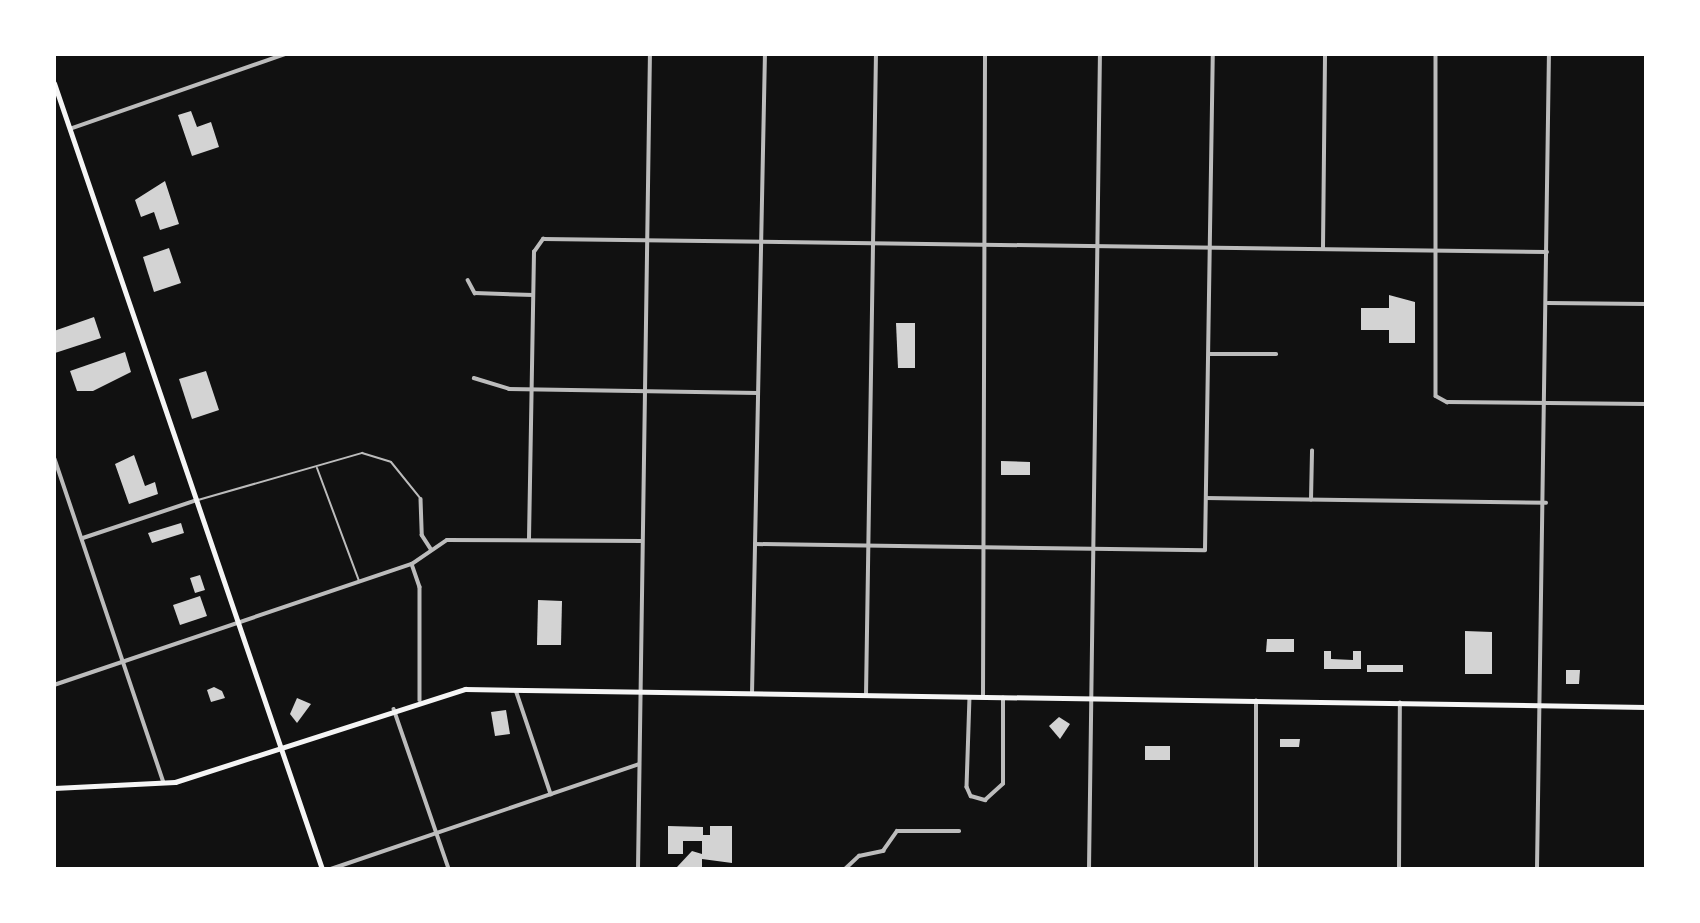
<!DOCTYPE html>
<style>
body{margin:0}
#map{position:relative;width:1700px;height:923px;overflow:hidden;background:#111;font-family:Commissioner,sans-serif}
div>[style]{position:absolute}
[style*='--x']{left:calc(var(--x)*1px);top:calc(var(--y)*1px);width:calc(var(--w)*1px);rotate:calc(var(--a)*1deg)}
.building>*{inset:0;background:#d3d3d3}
.service>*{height:2px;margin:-1px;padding:0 1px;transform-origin:1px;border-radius:1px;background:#bcbcbc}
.minor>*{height:3.5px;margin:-1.75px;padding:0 1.75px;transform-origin:1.75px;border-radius:1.75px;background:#bcbcbc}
.primary>*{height:5px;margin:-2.5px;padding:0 2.5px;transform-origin:2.5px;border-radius:2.5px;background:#f5f5f5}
span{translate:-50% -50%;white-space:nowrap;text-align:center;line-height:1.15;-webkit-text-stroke:7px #fff;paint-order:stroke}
.frame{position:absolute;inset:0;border:56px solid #fff;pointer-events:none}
</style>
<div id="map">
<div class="building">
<i style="clip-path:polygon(191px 111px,197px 127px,211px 122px,219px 147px,192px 156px,178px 115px)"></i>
<i style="clip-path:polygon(165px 181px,179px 224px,160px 230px,154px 212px,141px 217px,135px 200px)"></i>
<i style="clip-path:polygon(169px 248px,181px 283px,154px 292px,143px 257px)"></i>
<i style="clip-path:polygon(1389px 295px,1415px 302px,1415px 343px,1389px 343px,1389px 330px,1361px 330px,1361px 308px,1389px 308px)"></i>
<i style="clip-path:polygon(94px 317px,101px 338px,55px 353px,54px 331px)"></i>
<i style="clip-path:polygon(896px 323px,915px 323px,915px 368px,898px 368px)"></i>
<i style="clip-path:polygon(125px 352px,131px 372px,93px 391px,77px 391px,70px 371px)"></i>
<i style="clip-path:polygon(206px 371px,219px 410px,192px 419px,179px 379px)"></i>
<i style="clip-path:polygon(134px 455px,145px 486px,155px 482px,158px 494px,129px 504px,115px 464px)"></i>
<i style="clip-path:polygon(1001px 461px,1030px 462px,1030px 475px,1001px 475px)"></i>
<i style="clip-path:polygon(181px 523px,184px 533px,152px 543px,148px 533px)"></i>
<i style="clip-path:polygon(200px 575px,205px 590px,195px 593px,190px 578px)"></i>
<i style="clip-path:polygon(200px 596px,207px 616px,180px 625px,173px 605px)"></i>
<i style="clip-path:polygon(538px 600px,562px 601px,561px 645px,537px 645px)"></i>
<i style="clip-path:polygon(1465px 631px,1492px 632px,1492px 674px,1465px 674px)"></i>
<i style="clip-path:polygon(1267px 639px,1294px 639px,1294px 652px,1266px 652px)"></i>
<i style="clip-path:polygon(1324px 651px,1331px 651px,1331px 659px,1353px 660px,1353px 651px,1361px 651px,1361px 669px,1324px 669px)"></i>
<i style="clip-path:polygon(1367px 665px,1403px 665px,1403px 672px,1367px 672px)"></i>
<i style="clip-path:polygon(1566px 670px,1580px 670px,1579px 684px,1566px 684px)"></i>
<i style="clip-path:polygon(214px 687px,222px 691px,225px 698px,211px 702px,207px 690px)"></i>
<i style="clip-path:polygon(297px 698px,311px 704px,297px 723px,290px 714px)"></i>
<i style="clip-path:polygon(506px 710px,510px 734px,495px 736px,491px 712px)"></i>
<i style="clip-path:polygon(1059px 717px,1070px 724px,1060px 739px,1049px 726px)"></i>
<i style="clip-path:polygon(1280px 739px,1300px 739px,1299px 747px,1280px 747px)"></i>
<i style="clip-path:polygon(1145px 746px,1170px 746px,1170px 760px,1145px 760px)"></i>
<i style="clip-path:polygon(668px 826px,703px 827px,703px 835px,710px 835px,710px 826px,732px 826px,732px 863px,702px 859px,702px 868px,677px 867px,692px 851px,702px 854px,702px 841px,683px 841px,683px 854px,668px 854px)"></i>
</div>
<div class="service">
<i style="--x:317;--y:468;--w:121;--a:69.6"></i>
<i style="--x:198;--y:500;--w:171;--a:-16"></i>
<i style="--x:362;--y:453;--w:30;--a:17"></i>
<i style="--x:391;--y:462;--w:48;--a:51"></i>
</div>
<div class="minor">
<i style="--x:1436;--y:54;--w:342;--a:90"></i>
<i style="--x:1436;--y:396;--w:13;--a:29"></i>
<i style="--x:1447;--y:402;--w:199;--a:0.6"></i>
<i style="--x:70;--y:129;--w:228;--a:-19.2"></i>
<i style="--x:1323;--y:248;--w:194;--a:-89.4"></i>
<i style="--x:468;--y:280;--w:15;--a:62"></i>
<i style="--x:475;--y:293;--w:58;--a:2"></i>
<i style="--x:1548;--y:303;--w:98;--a:0.6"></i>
<i style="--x:1209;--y:354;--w:67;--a:0"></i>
<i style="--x:474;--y:378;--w:37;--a:17"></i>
<i style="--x:509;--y:389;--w:249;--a:0.9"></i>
<i style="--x:55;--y:459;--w:341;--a:71.4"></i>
<i style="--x:1206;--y:498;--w:340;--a:0.8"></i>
<i style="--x:421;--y:499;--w:36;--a:88"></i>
<i style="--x:422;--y:535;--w:17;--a:57"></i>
<i style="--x:1311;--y:500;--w:49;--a:-88.8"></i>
<i style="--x:83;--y:538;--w:120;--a:-18.4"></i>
<i style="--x:529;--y:539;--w:287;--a:-89"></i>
<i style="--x:534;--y:252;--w:16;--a:-55"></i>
<i style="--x:543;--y:239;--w:1004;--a:0.74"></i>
<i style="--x:755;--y:544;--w:450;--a:0.8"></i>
<i style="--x:1205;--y:550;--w:496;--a:-89.1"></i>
<i style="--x:412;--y:564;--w:24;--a:71"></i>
<i style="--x:420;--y:587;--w:113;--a:90"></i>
<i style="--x:54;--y:685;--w:378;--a:-18.7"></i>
<i style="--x:412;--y:564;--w:42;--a:-34.4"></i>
<i style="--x:447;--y:540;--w:195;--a:0.3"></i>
<i style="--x:516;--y:690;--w:110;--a:71.4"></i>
<i style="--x:752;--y:694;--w:640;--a:-88.84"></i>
<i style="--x:866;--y:696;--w:642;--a:-89.11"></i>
<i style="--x:983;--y:696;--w:642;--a:-89.82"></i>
<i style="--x:970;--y:697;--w:90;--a:91.9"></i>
<i style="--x:967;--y:787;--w:10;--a:66"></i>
<i style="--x:971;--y:796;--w:15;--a:16"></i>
<i style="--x:985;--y:800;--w:24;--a:-42"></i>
<i style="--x:1003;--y:784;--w:86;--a:-90"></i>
<i style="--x:394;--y:709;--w:169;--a:71"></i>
<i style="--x:331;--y:869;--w:325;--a:-18.8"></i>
<i style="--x:638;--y:869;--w:815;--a:-89.16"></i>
<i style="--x:845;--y:869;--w:19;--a:-43"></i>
<i style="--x:859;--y:856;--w:25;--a:-12"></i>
<i style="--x:883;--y:851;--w:24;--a:-55"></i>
<i style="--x:897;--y:831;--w:62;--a:0"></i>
<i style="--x:1089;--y:869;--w:815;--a:-89.23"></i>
<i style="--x:1256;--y:869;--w:168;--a:-90"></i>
<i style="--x:1399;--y:869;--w:166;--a:-89.7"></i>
<i style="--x:1537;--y:869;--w:815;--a:-89.16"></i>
</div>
<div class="primary">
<i style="--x:54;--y:83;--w:830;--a:71.17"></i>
<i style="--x:54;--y:788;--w:121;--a:-2.8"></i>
<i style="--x:175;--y:782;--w:305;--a:-17.8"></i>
<i style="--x:465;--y:689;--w:1181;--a:0.87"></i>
</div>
<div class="frame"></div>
</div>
